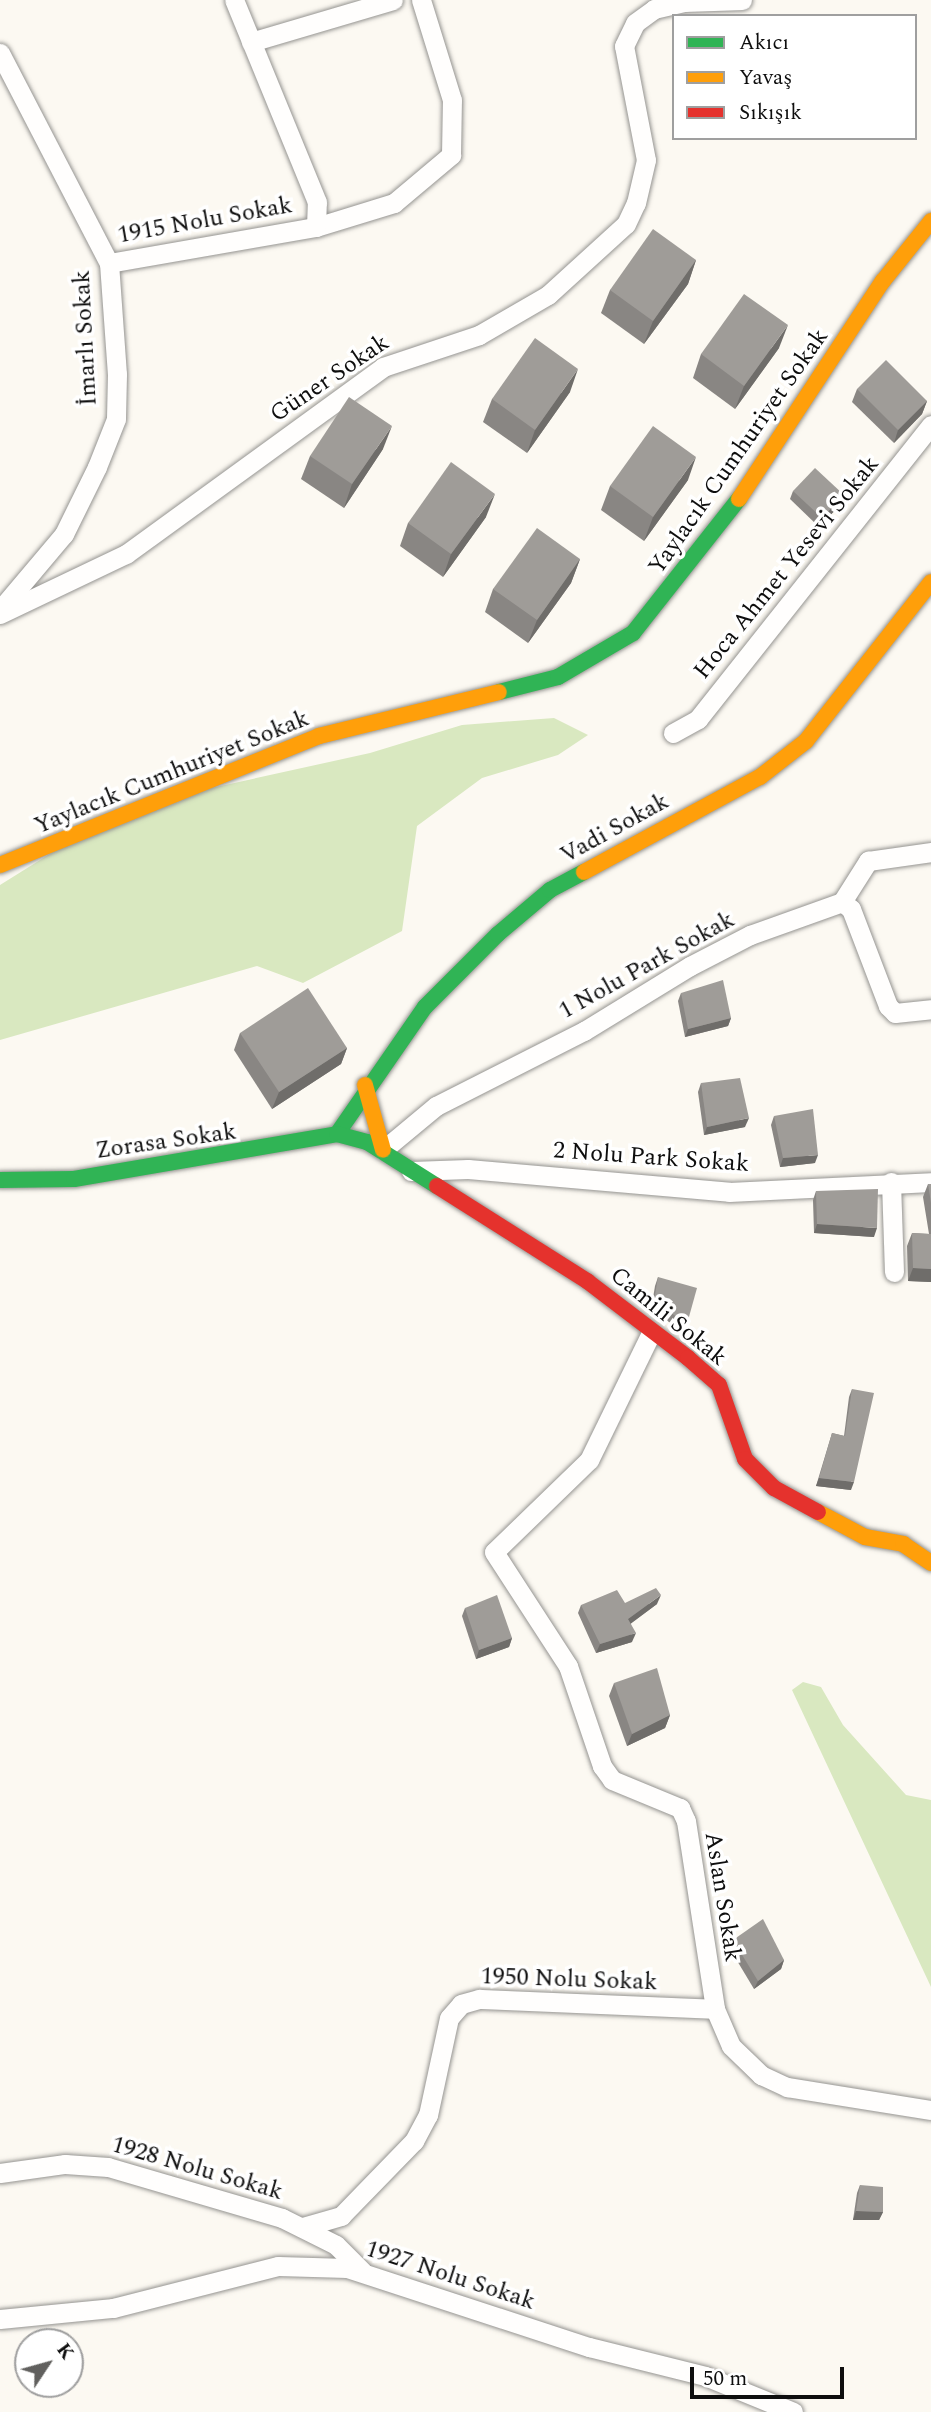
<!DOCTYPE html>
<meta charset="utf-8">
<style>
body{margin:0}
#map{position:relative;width:931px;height:2412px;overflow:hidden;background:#fcf9f2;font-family:Spectral,serif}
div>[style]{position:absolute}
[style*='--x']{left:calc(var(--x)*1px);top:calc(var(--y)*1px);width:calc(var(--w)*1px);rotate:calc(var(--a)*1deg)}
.forest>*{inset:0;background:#d9e8c0}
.roads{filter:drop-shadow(0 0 2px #959491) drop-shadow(0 0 2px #959491)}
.street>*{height:19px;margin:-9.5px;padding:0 9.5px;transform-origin:9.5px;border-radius:9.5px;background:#fffefd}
.fast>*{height:16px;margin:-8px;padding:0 8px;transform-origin:8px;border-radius:8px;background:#30b455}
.slow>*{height:16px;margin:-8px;padding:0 8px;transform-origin:8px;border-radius:8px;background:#ff9f0a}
.jam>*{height:16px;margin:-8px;padding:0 8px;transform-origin:8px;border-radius:8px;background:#e5322d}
.wall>*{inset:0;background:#898683}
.shaded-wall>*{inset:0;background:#6f6d6a}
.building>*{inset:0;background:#9f9c98}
span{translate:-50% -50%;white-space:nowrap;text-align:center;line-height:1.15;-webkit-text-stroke:7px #fff;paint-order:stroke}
.street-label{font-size:24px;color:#0e0e0e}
.legend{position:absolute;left:672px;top:14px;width:245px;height:126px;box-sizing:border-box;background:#fff;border:2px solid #9f9f9f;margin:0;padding:9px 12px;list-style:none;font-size:21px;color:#0e0e0e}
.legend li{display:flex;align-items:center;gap:14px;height:35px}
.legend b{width:35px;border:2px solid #9f9f9f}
.north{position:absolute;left:14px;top:2328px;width:70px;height:70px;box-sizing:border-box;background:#fff;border:2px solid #9f9f9f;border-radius:50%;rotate:54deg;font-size:19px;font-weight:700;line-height:28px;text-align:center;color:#0e0e0e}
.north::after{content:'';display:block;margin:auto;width:24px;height:32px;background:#61605e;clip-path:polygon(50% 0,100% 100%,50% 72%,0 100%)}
.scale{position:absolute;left:690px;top:2367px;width:154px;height:32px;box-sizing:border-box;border:4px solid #0e0e0e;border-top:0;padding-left:9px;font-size:21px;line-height:24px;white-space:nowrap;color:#0e0e0e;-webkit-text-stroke:5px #fff;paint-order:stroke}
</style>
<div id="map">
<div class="forest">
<i style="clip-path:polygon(554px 718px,588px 735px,558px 755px,482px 778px,417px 826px,402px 931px,303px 983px,257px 966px,0 1040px,0 885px,125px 807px,370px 753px,462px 725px)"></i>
<i style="clip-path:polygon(803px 1682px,821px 1687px,843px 1725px,906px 1795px,931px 1800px,931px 1987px,792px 1690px)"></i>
</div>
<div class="roads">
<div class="street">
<i style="--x:251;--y:42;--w:148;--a:-16.5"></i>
<i style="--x:0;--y:53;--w:237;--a:62.6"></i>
<i style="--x:109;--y:263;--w:111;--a:85.9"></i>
<i style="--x:117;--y:374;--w:45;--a:91.3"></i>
<i style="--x:116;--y:419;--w:52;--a:111.6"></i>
<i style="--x:97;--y:467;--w:75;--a:116.2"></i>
<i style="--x:64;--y:534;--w:99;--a:130.1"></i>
<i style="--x:316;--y:227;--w:82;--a:-17.1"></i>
<i style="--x:394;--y:203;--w:75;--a:-40.1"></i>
<i style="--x:451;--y:155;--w:55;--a:-89"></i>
<i style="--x:452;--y:100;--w:105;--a:-107.2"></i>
<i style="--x:109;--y:263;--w:210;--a:-9.9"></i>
<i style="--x:316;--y:227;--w:25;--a:-88"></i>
<i style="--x:317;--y:202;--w:218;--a:-112.3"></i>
<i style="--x:0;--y:614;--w:140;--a:-25.5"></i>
<i style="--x:126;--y:554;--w:318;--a:-36"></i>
<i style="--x:383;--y:367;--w:101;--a:-18.4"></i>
<i style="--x:479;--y:335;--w:80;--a:-30.1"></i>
<i style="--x:548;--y:295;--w:105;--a:-42.3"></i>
<i style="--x:626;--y:224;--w:23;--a:-65"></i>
<i style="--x:636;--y:203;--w:44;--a:-76.9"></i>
<i style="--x:646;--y:160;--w:116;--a:-100.9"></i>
<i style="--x:624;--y:46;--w:25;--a:-64"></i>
<i style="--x:635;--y:23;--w:24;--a:-36"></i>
<i style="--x:654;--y:9;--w:32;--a:-13"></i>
<i style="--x:685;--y:2;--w:57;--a:-2"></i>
<i style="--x:673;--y:733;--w:29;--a:-29"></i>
<i style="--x:698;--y:719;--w:375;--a:-51.6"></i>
<i style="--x:842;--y:902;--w:49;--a:-57.6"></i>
<i style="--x:868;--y:861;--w:64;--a:-8.1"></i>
<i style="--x:383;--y:1150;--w:69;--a:-39.7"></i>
<i style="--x:436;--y:1106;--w:166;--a:-26.9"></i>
<i style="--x:584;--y:1031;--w:124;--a:-31.5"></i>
<i style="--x:690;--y:966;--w:68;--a:-27.3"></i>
<i style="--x:750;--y:935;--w:98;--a:-19.7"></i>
<i style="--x:842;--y:902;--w:11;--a:38"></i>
<i style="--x:851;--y:909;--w:104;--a:69.1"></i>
<i style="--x:888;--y:1006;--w:10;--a:45"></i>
<i style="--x:895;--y:1013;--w:36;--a:-6"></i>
<i style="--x:411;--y:1171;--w:57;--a:-2"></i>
<i style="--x:468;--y:1169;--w:262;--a:5"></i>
<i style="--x:729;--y:1192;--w:202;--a:-2.8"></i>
<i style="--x:891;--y:1182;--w:90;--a:88.1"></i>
<i style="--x:651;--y:1333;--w:141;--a:116"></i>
<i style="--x:589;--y:1460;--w:132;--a:135.9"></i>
<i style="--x:494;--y:1552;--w:136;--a:57"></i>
<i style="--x:568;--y:1666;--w:106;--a:71.2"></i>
<i style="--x:602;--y:1766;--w:17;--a:54"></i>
<i style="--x:612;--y:1780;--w:74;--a:22.4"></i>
<i style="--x:680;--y:1808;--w:14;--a:65"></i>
<i style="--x:686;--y:1821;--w:190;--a:81.2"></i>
<i style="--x:715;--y:2009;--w:40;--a:66.6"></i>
<i style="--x:731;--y:2046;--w:42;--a:44"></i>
<i style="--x:761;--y:2075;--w:29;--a:25"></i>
<i style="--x:787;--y:2087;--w:146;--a:9.1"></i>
<i style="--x:0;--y:2173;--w:66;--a:-7.9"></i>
<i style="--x:65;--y:2164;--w:43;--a:4"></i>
<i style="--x:108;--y:2167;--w:181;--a:16.3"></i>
<i style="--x:282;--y:2218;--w:60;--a:26.6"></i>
<i style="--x:336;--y:2245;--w:37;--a:45"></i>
<i style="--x:303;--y:2227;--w:40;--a:-16"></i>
<i style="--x:341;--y:2216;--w:105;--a:-45.8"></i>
<i style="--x:414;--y:2141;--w:30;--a:-62"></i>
<i style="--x:428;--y:2115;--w:99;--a:-77.8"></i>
<i style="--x:449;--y:2018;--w:18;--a:-49"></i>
<i style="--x:461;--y:2004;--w:19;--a:-16"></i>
<i style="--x:479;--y:1999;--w:236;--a:2.4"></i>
<i style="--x:0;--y:2319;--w:114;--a:-5.6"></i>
<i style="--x:113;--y:2308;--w:170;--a:-14.3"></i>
<i style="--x:278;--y:2266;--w:69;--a:1.7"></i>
<i style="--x:347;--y:2268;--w:255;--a:18.1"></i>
<i style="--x:589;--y:2347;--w:120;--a:14"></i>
<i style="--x:705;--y:2376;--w:95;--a:22.2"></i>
</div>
<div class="fast">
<i style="--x:499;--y:692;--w:61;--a:-14.3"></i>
<i style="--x:558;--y:677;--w:87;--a:-30.4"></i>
<i style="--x:633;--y:633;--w:171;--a:-51.7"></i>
<i style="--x:337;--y:1134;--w:155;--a:-55.3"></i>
<i style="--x:425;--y:1007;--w:103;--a:-45"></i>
<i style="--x:498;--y:934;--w:68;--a:-40.2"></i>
<i style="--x:550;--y:890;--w:38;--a:-28"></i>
<i style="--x:0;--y:1180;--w:74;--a:-0.8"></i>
<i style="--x:74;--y:1179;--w:267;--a:-9.7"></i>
<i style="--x:337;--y:1134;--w:31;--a:15"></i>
<i style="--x:367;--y:1142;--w:83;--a:32.2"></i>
</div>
<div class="slow">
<i style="--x:739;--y:499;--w:261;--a:-56.6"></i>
<i style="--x:883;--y:281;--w:77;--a:-51.3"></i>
<i style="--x:0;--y:865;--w:344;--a:-22"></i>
<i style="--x:319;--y:736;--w:185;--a:-13.7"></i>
<i style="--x:584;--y:872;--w:200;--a:-28.4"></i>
<i style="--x:760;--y:777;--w:58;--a:-38"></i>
<i style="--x:806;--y:741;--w:202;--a:-51.8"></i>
<i style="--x:365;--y:1085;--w:67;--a:74.5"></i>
<i style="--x:818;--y:1512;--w:53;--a:28"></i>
<i style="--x:865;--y:1537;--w:39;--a:10"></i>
<i style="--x:903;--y:1544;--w:34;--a:34"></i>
</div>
<div class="jam">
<i style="--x:437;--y:1186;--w:178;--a:32.3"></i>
<i style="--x:587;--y:1281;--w:127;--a:37.3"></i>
<i style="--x:688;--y:1358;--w:41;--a:41.1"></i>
<i style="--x:719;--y:1385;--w:78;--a:70.6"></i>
<i style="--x:745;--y:1459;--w:41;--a:45"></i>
<i style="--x:774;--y:1488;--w:50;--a:28.6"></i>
</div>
</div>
<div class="wall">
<i style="clip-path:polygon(696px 260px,688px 284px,644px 344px,601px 313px,610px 290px)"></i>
<i style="clip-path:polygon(779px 348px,735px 409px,693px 378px,701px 354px)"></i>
<i style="clip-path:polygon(857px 389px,927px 401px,922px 414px,894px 443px,852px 402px)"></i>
<i style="clip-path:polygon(570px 392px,527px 453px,483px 422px,492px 399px)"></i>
<i style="clip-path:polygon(383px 449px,344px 508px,301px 479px,310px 456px)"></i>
<i style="clip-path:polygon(688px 480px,644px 541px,601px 510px,610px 486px)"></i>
<i style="clip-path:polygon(793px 491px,841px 504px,819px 527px,790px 499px)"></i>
<i style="clip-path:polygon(486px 517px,443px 577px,400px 546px,408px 523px)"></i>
<i style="clip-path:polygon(580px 559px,571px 583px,528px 643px,485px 612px,493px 589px)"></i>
<i style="clip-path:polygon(681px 993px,731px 1018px,728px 1026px,685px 1037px,678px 1001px)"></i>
<i style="clip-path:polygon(240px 1033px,347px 1048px,341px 1064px,272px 1109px,234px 1050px)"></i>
<i style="clip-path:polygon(701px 1083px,745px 1127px,704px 1135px,698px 1092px)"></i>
<i style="clip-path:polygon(774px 1116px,815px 1163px,780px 1167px,771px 1125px)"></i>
<i style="clip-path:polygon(928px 1184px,931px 1184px,931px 1282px,908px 1281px,907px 1246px,912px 1233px,929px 1234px,923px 1197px)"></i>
<i style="clip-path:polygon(816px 1191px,874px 1237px,814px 1233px,813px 1200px)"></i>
<i style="clip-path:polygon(658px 1277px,687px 1324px,684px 1332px,651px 1310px,655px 1286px)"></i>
<i style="clip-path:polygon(852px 1389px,851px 1490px,816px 1486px,832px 1433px,844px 1436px,849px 1397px)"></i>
<i style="clip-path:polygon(625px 1603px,657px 1604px,631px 1623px,632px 1642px,596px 1653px,578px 1613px,581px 1605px)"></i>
<i style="clip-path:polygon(465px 1608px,512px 1638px,509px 1647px,476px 1659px,462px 1616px)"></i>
<i style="clip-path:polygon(614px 1683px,670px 1715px,665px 1728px,627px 1746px,609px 1696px)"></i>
<i style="clip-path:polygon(733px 1940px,784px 1960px,781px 1969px,754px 1989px,730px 1949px)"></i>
<i style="clip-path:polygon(860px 2185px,883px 2212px,879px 2220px,853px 2220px,857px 2193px)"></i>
</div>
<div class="shaded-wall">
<i style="clip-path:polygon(696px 260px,688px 284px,644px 344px,653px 321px)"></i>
<i style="clip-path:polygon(788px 325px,779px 348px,735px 409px,744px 386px)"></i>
<i style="clip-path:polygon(578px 369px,570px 392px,527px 453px,535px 430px)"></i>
<i style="clip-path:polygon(927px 401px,922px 414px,894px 443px,898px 430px)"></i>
<i style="clip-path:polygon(392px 426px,383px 449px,344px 508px,352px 484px)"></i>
<i style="clip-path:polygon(696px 457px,688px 480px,644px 541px,653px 517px)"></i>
<i style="clip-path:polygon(495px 494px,486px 517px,443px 577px,451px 554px)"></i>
<i style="clip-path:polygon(844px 495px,841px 504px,819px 527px,822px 518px)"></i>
<i style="clip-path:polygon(580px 559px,571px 583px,528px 643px,537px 620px)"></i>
<i style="clip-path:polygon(731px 1018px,728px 1026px,685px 1037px,688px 1029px)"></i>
<i style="clip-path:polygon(347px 1048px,341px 1064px,272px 1109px,279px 1092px)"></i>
<i style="clip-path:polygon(749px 1118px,745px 1127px,704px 1135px,707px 1127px)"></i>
<i style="clip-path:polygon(818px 1155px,815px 1163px,780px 1167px,783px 1158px)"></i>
<i style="clip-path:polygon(817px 1224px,877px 1228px,874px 1237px,814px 1233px)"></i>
<i style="clip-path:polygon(913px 1268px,931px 1269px,931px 1282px,908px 1281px)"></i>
<i style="clip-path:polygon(819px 1478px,854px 1482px,851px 1490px,816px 1486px)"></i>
<i style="clip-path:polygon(661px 1595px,657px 1604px,625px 1628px,628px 1619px)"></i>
<i style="clip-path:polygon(636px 1633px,632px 1642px,596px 1653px,600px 1644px)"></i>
<i style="clip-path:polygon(512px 1638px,509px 1647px,476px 1659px,479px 1650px)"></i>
<i style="clip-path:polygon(670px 1715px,665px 1728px,627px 1746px,632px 1734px)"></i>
<i style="clip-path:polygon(784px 1960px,781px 1969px,754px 1989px,758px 1981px)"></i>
<i style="clip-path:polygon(856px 2211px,883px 2212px,879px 2220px,853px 2220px)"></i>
</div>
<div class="building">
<i style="clip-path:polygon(653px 229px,696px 260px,653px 321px,610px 290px)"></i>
<i style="clip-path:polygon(744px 294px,788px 325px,744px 386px,701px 354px)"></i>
<i style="clip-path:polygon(535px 338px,578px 369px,535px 430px,492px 399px)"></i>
<i style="clip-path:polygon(886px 360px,927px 401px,898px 430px,857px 389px)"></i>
<i style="clip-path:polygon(349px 397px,392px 426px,352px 484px,310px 456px)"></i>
<i style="clip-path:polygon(653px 426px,696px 457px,653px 517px,610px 486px)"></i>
<i style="clip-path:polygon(451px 462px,495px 494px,451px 554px,408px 523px)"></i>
<i style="clip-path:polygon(815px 468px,844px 495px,822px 518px,793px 491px)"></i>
<i style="clip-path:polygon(537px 528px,580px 559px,537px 620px,493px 589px)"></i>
<i style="clip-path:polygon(723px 980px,731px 1018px,688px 1029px,681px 993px)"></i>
<i style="clip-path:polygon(308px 988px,347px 1048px,279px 1092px,240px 1033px)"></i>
<i style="clip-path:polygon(740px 1078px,749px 1118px,707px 1127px,701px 1083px)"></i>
<i style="clip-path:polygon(813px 1109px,818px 1155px,783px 1158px,774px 1116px)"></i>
<i style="clip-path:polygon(928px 1184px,931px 1184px,931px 1203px)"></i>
<i style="clip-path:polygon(878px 1189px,877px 1228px,817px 1224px,816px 1191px)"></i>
<i style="clip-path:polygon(912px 1233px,931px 1234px,931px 1269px,913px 1268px)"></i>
<i style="clip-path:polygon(658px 1277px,697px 1288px,687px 1324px,654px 1301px)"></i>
<i style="clip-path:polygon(852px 1389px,874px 1393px,854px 1482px,819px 1478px,832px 1433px,845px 1436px)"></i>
<i style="clip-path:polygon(656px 1588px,661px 1595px,628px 1619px,636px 1633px,600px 1644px,581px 1605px,617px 1590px,625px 1603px)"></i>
<i style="clip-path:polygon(497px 1595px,512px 1638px,479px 1650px,465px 1608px)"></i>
<i style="clip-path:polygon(657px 1668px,670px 1715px,632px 1734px,614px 1683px)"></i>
<i style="clip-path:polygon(763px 1919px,784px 1960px,758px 1981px,733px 1940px)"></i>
<i style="clip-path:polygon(860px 2185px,883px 2187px,883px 2212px,856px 2211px)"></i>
</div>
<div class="street-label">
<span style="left:205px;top:221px;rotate:-10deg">1915 Nolu Sokak</span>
<span style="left:86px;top:338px;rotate:-93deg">İmarlı Sokak</span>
<span style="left:330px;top:379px;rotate:-34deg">Güner Sokak</span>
<span style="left:739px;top:452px;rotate:-55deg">Yaylacık Cumhuriyet Sokak</span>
<span style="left:787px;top:568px;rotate:-51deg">Hoca Ahmet Yesevi Sokak</span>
<span style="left:172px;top:773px;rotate:-22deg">Yaylacık Cumhuriyet Sokak</span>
<span style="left:615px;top:829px;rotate:-29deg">Vadi Sokak</span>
<span style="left:647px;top:966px;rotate:-29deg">1 Nolu Park Sokak</span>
<span style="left:166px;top:1142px;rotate:-8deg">Zorasa Sokak</span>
<span style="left:651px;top:1158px;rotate:4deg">2 Nolu Park Sokak</span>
<span style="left:668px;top:1317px;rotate:39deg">Camili Sokak</span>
<span style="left:722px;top:1897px;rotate:81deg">Aslan Sokak</span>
<span style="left:569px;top:1980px;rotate:2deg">1950 Nolu Sokak</span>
<span style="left:197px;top:2169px;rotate:16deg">1928 Nolu Sokak</span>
<span style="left:450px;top:2276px;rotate:18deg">1927 Nolu Sokak</span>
</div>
<ul class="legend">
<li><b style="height:9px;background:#30b455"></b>Akıcı</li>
<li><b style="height:9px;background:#ff9f0a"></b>Yavaş</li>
<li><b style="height:9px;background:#e5322d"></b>Sıkışık</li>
</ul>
<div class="north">K</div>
<div class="scale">50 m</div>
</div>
